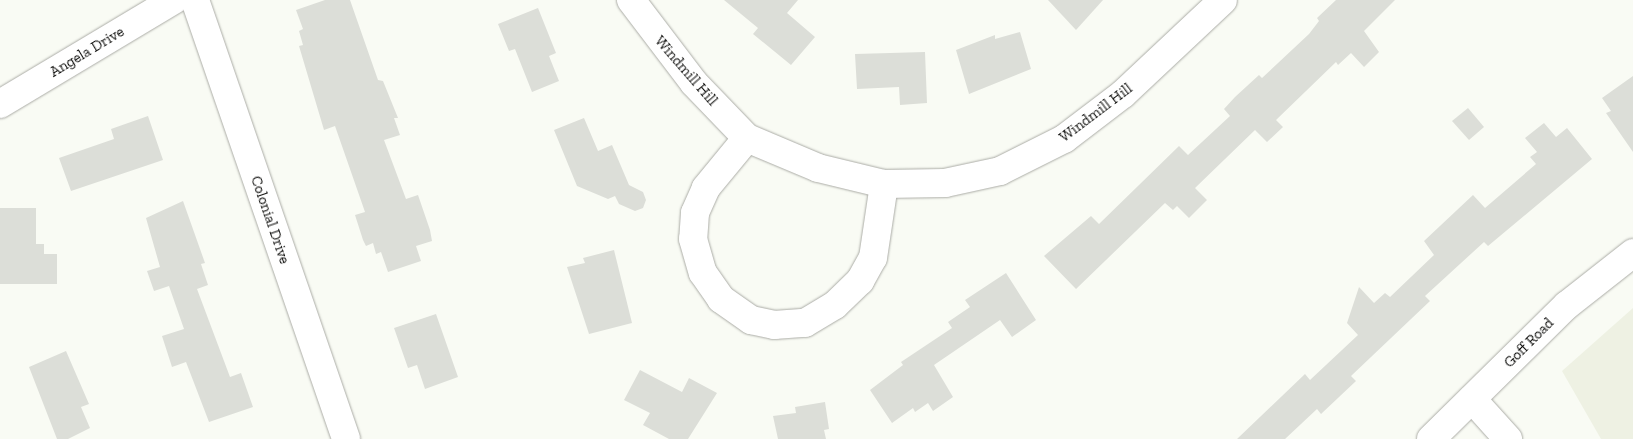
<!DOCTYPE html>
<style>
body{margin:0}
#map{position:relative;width:1633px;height:439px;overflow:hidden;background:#f9fbf4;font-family:"Zilla Slab",serif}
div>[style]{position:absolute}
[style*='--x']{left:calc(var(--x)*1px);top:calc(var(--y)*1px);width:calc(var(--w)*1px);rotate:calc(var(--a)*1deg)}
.built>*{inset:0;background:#eef1e3}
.building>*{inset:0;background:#dcded8}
.roads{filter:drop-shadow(0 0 1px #abaca6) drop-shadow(0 0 1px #abaca6)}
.street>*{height:28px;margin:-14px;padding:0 14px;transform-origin:14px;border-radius:14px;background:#fff}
.secondary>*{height:28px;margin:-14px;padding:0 14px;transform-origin:14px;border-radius:14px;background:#fff}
span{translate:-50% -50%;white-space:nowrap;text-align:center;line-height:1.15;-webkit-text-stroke:5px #fff;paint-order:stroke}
.street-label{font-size:15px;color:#0b0b09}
</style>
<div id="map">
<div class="built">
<i style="clip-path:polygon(1633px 308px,1633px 439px,1601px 439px,1562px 371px)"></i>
</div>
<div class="building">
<i style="clip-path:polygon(325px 0,350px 0,378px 80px,383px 81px,398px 118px,394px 118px,400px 135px,384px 140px,406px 199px,418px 195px,430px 230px,432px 241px,416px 246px,421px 261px,388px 272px,381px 252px,376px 254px,373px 243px,366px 246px,363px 240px,355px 215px,365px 212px,335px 126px,324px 130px,299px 46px,303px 45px,299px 31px,303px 29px,296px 10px)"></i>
<i style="clip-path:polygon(724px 0,798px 0,787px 13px,815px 37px,791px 65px,753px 34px,758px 28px)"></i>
<i style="clip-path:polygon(1048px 0,1103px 0,1076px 30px)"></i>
<i style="clip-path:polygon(1336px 0,1395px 0,1364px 31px,1379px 52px,1364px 67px,1351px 53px,1338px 65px,1336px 62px,1276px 120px,1283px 127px,1267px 142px,1255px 130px,1195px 188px,1207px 200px,1189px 218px,1177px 206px,1173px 210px,1165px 203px,1076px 289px,1044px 256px,1091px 216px,1099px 224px,1179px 146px,1188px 155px,1230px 116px,1224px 109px,1235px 97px,1259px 75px,1262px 78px,1309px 34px,1319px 21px,1317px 18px)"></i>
<i style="clip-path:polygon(538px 8px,556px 53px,549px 56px,559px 81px,532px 92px,515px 49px,509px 51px,498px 24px)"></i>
<i style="clip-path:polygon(1020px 32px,1031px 69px,969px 94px,956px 50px,995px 35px,995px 39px)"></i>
<i style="clip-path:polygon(925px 52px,927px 103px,900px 105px,899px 87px,857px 89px,855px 54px)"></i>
<i style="clip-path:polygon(1633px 76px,1633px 152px,1606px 113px,1611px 111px,1602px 98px)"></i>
<i style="clip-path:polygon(1468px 108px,1484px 127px,1469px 140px,1452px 121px)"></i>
<i style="clip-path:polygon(148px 116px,163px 160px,71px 191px,59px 158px,114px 139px,111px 129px)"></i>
<i style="clip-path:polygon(584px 118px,598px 151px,612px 145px,629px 185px,643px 192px,646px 200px,643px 208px,635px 211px,619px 204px,615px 196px,608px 199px,577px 186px,554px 130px)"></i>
<i style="clip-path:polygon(1544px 123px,1556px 137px,1567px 128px,1592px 159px,1488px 246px,1484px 242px,1425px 296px,1430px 301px,1351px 376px,1356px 381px,1321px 414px,1317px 409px,1285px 439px,1237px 439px,1305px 374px,1310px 380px,1358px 335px,1347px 323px,1359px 287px,1374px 303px,1385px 293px,1390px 297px,1434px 255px,1424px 241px,1473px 195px,1485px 208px,1536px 164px,1530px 157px,1537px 152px,1525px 138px)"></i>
<i style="clip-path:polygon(183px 201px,205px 263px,201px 264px,208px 285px,197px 289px,230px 377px,241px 373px,253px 407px,209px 422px,186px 362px,172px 367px,162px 336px,184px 329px,169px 286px,154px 291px,147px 271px,160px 267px,146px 218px)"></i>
<i style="clip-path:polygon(0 208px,36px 208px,36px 244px,44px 244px,44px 254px,57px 254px,57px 284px,0 284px)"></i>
<i style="clip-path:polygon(614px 250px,632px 323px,589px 334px,567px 267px,585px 263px,583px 258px)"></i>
<i style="clip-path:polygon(1006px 273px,1036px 320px,1012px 337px,1000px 320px,934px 365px,953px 397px,933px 411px,928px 403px,915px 412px,913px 408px,892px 423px,870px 390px,903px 365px,901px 362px,952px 328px,948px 322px,970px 307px,965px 300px)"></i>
<i style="clip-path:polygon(436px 314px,458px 377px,425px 389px,417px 365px,408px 368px,394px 328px)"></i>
<i style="clip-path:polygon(66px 351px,89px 404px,81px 407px,90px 428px,68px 439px,57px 439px,29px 367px)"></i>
<i style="clip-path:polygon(640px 370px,682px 392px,689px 378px,717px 393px,688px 439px,669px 439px,643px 425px,650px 413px,624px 400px)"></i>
<i style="clip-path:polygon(825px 402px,829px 429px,824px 430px,826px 439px,778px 439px,773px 416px,796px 413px,795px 407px)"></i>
</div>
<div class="roads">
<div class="street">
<i style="--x:195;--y:0;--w:464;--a:71"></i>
<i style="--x:631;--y:0;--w:104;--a:52.8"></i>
<i style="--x:694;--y:83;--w:76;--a:46.1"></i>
<i style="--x:747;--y:138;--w:77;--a:22.9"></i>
<i style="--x:818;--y:168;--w:68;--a:13.6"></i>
<i style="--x:884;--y:184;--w:61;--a:-0.9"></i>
<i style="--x:945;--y:183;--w:56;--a:-12.3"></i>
<i style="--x:1000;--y:171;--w:72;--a:-26.6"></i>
<i style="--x:1064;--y:139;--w:74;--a:-37.3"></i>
<i style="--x:1123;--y:94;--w:137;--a:-43.2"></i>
<i style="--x:0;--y:104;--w:203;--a:-30.9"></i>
<i style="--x:747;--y:138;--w:65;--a:129.4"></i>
<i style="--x:706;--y:188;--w:27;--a:114"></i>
<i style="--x:695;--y:213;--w:26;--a:94"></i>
<i style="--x:693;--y:239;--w:35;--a:74"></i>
<i style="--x:703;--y:273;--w:32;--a:55"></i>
<i style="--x:721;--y:299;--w:37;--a:35"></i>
<i style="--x:751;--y:320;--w:24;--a:12"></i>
<i style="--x:774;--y:325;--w:31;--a:-4"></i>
<i style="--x:805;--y:323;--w:35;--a:-31"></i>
<i style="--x:835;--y:305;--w:35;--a:-44"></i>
<i style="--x:860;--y:281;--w:26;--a:-61"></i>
<i style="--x:873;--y:258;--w:75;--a:-81.5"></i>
<i style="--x:1472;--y:399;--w:54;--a:48"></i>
</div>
<div class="secondary">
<i style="--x:1431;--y:439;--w:191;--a:-44.6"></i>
<i style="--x:1567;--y:305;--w:84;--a:-38.2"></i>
</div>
</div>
<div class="street-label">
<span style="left:87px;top:52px;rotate:-31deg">Angela Drive</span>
<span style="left:686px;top:71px;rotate:49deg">Windmill Hill</span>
<span style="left:1096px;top:113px;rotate:-37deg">Windmill Hill</span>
<span style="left:270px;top:220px;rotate:71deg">Colonial Drive</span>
<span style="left:1529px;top:343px;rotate:-45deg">Goff Road</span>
</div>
</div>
